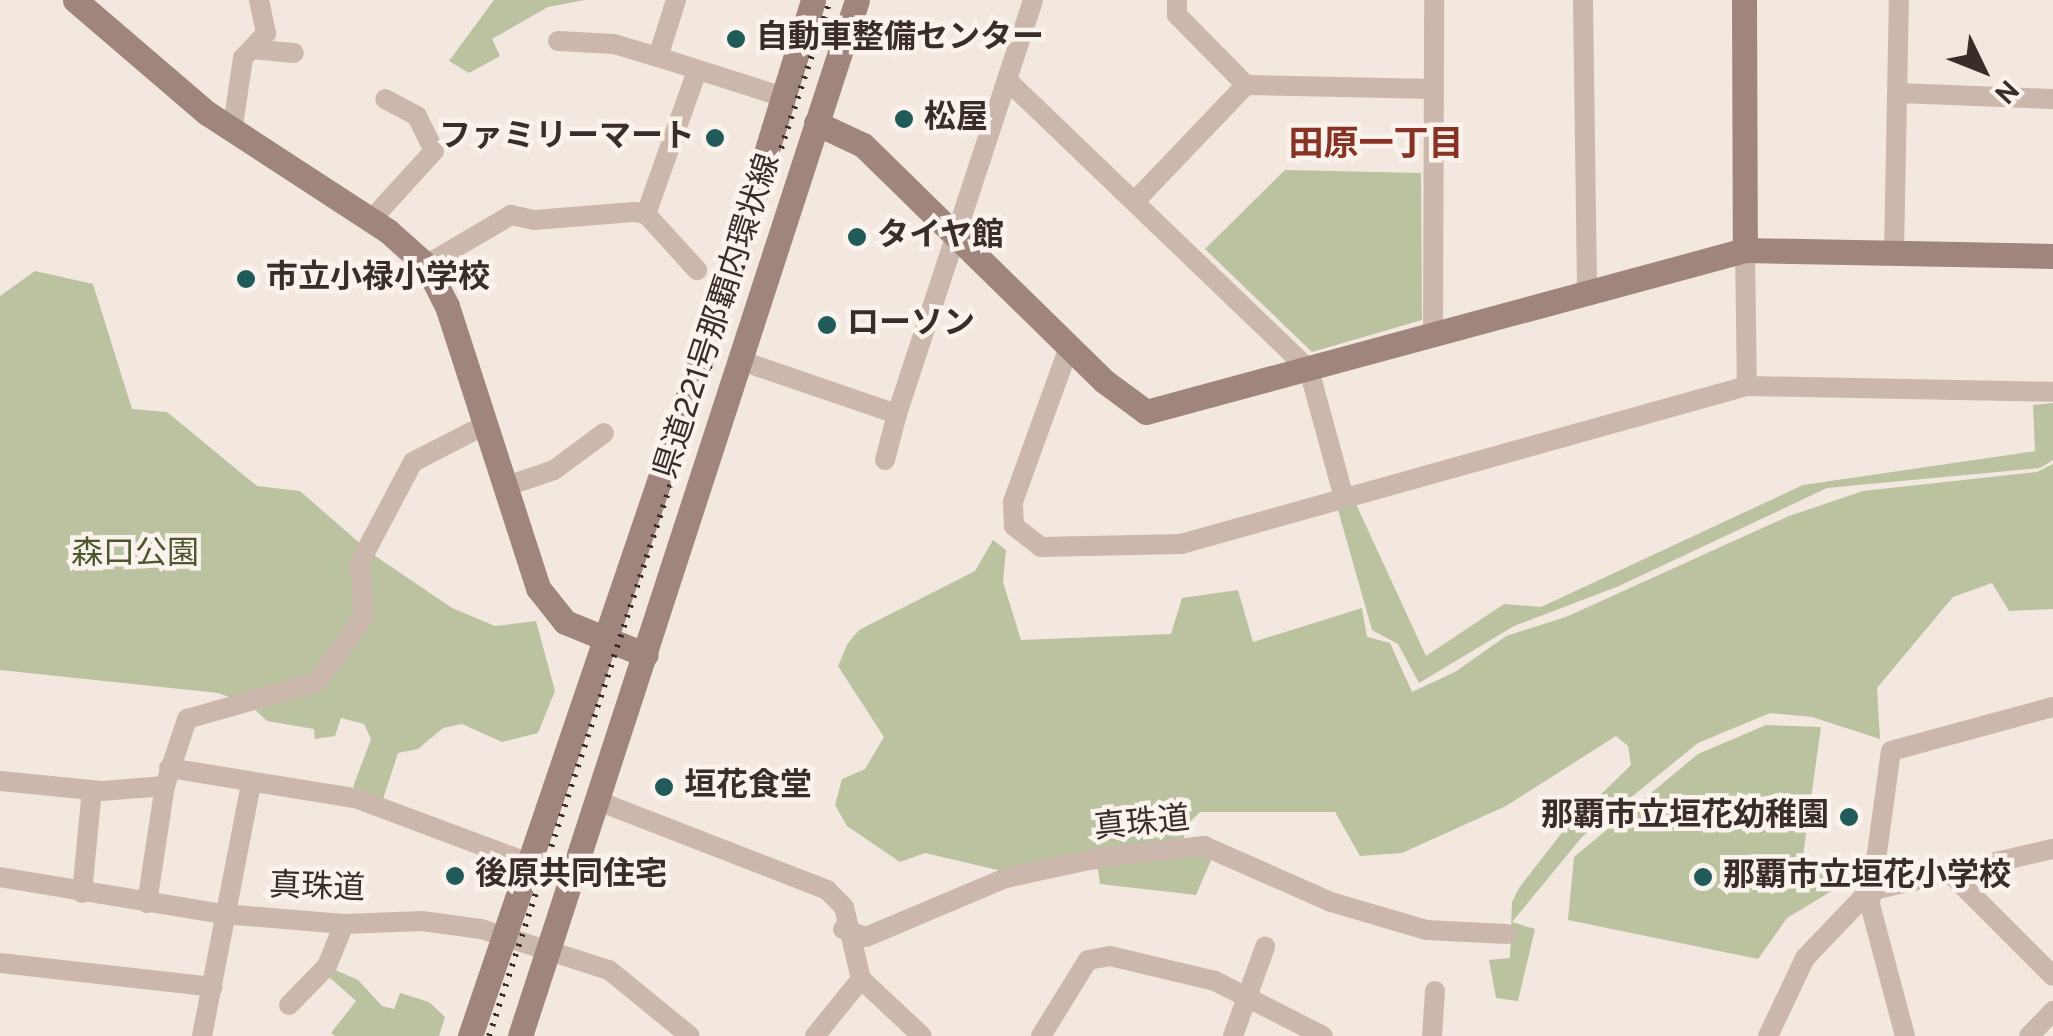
<!DOCTYPE html>
<meta charset="utf-8">
<style>
body{margin:0}
#map{position:relative;width:2053px;height:1036px;overflow:hidden;background:#f3e8df;font-family:Overpass,"Noto Sans JP",sans-serif}
div>[style]{position:absolute}
[style*='--x']{left:calc(var(--x)*1px);top:calc(var(--y)*1px);width:calc(var(--w)*1px);rotate:calc(var(--a)*1deg)}
.green>*{inset:0;background:#bac29f}
.street>*{height:20px;margin:-10px;padding:0 10px;transform-origin:10px;border-radius:10px;background:#cbb7ab}
.secondary>*{height:25px;margin:-12.5px;padding:0 12.5px;transform-origin:12.5px;border-radius:12.5px;background:#9f857c}
.rail>*{height:6px;margin-top:-3px;transform-origin:0;background:repeating-linear-gradient(90deg,#392d2a 0 2.5px,transparent 0 10.5px)}
.dots>*{width:28px;height:28px;translate:-50% -50%;box-sizing:border-box;border:5px solid #faf2ec;border-radius:50%}
span{translate:-50% -50%;white-space:nowrap;text-align:center;line-height:1.15;-webkit-text-stroke:9px #faf2ec;paint-order:stroke}
.poi-label{font-size:32px;color:#392d2a;font-weight:700}
.left{translate:0 -50%;text-align:left}
.right{translate:-100% -50%;text-align:right}
.street-label{font-size:32px;color:#392d2a}
.park-label{font-size:32px;color:#4c572e}
.neighbourhood-label{font-size:35px;color:#873224;font-weight:700}
.north{position:absolute;left:1933px;top:20px;width:100px;height:100px;-webkit-text-stroke:8px #faf2ec;paint-order:stroke;rotate:133deg;font-size:28px;font-weight:700;line-height:40px;text-align:center;color:#392d2a}
.north::after{content:'';display:block;margin:auto;width:35px;height:45px;background:#392d2a;clip-path:polygon(50% 0,100% 100%,50% 72%,0 100%)}
</style>
<div id="map">
<div class="green">
<i style="clip-path:polygon(494px 0,585px 0,548px 7px,492px 39px,500px 56px,469px 73px,449px 61px)"></i>
<i style="clip-path:polygon(1285px 170px,1421px 173px,1422px 320px,1312px 352px,1205px 249px)"></i>
<i style="clip-path:polygon(35px 271px,93px 284px,132px 409px,167px 412px,257px 486px,300px 491px,371px 553px,452px 608px,495px 626px,536px 621px,555px 691px,538px 733px,502px 742px,462px 724px,443px 728px,418px 749px,398px 753px,383px 799px,353px 787px,371px 739px,364px 724px,341px 718px,335px 736px,315px 739px,314px 729px,267px 721px,249px 704px,218px 693px,0 670px,0 296px)"></i>
<i style="clip-path:polygon(2053px 403px,2053px 460px,2040px 468px,1827px 488px,1619px 586px,1514px 626px,1419px 683px,1398px 644px,1372px 630px,1338px 510px,1356px 504px,1426px 656px,1504px 604px,1541px 607px,1803px 485px,2035px 451px,2033px 405px)"></i>
<i style="clip-path:polygon(2053px 464px,2053px 609px,2009px 611px,1992px 583px,1953px 597px,1877px 688px,1880px 739px,1812px 717px,1770px 713px,1698px 743px,1582px 837px,1512px 922px,1535px 929px,1518px 1001px,1496px 998px,1489px 960px,1510px 958px,1512px 902px,1519px 888px,1564px 830px,1631px 765px,1628px 746px,1616px 736px,1506px 806px,1402px 853px,1360px 856px,1335px 812px,1200px 812px,1188px 824px,1180px 850px,1212px 858px,1196px 895px,1100px 884px,1098px 869px,1019px 875px,925px 853px,900px 862px,847px 826px,835px 805px,842px 779px,865px 769px,884px 737px,838px 666px,848px 643px,859px 630px,975px 571px,993px 540px,1006px 550px,1003px 582px,1021px 640px,1171px 634px,1182px 598px,1238px 590px,1253px 642px,1362px 608px,1367px 637px,1390px 643px,1412px 692px,1455px 672px,1506px 636px,1566px 617px,1789px 516px,1863px 491px,2037px 472px)"></i>
<i style="clip-path:polygon(1766px 725px,1821px 727px,1801px 870px,1840px 877px,1840px 886px,1787px 918px,1758px 959px,1568px 920px,1574px 857px,1698px 754px)"></i>
<i style="clip-path:polygon(333px 969px,358px 980px,382px 1006px,394px 1009px,400px 993px,429px 1002px,445px 1017px,439px 1036px,335px 1036px,331px 1033px,356px 1001px,328px 976px)"></i>
</div>
<div class="street">
<i style="--x:676;--y:0;--w:60;--a:107.5"></i>
<i style="--x:658;--y:57;--w:131;--a:17.7"></i>
<i style="--x:1177;--y:0;--w:15;--a:90"></i>
<i style="--x:1177;--y:15;--w:98;--a:45.4"></i>
<i style="--x:1246;--y:85;--w:188;--a:1.2"></i>
<i style="--x:1583;--y:0;--w:294;--a:89.2"></i>
<i style="--x:558;--y:41;--w:56;--a:3.1"></i>
<i style="--x:614;--y:44;--w:46;--a:16.5"></i>
<i style="--x:252;--y:49;--w:42;--a:5.4"></i>
<i style="--x:1007;--y:80;--w:419;--a:43.8"></i>
<i style="--x:1309;--y:370;--w:133;--a:74.7"></i>
<i style="--x:1898;--y:93;--w:155;--a:2.2"></i>
<i style="--x:232;--y:132;--w:75;--a:-81.5"></i>
<i style="--x:243;--y:58;--w:34;--a:-47"></i>
<i style="--x:266;--y:33;--w:34;--a:-102"></i>
<i style="--x:1137;--y:199;--w:158;--a:-46.3"></i>
<i style="--x:646;--y:214;--w:152;--a:-70.4"></i>
<i style="--x:371;--y:220;--w:93;--a:-47.6"></i>
<i style="--x:434;--y:151;--w:39;--a:-116"></i>
<i style="--x:417;--y:116;--w:36;--a:-152"></i>
<i style="--x:1745;--y:250;--w:136;--a:89.2"></i>
<i style="--x:1894;--y:253;--w:253;--a:-88.9"></i>
<i style="--x:426;--y:265;--w:99;--a:-30.5"></i>
<i style="--x:511;--y:215;--w:24;--a:12"></i>
<i style="--x:534;--y:220;--w:100;--a:-4.6"></i>
<i style="--x:634;--y:212;--w:12;--a:9"></i>
<i style="--x:646;--y:214;--w:76;--a:47.7"></i>
<i style="--x:1433;--y:336;--w:336;--a:-89.8"></i>
<i style="--x:1069;--y:347;--w:165;--a:109.9"></i>
<i style="--x:1013;--y:502;--w:24;--a:88"></i>
<i style="--x:1014;--y:526;--w:34;--a:38"></i>
<i style="--x:1041;--y:547;--w:140;--a:-1.2"></i>
<i style="--x:1181;--y:544;--w:588;--a:-15.6"></i>
<i style="--x:1747;--y:386;--w:306;--a:1.1"></i>
<i style="--x:739;--y:360;--w:167;--a:18.9"></i>
<i style="--x:897;--y:414;--w:436;--a:-71.8"></i>
<i style="--x:885;--y:460;--w:48;--a:-75.4"></i>
<i style="--x:504;--y:487;--w:53;--a:-18.8"></i>
<i style="--x:554;--y:470;--w:62;--a:-36.5"></i>
<i style="--x:169;--y:768;--w:188;--a:9.2"></i>
<i style="--x:355;--y:798;--w:186;--a:20.5"></i>
<i style="--x:0;--y:781;--w:102;--a:5.6"></i>
<i style="--x:102;--y:791;--w:63;--a:-4.5"></i>
<i style="--x:598;--y:801;--w:246;--a:21.2"></i>
<i style="--x:827;--y:890;--w:24;--a:45"></i>
<i style="--x:844;--y:907;--w:74;--a:76.7"></i>
<i style="--x:861;--y:979;--w:83;--a:43.1"></i>
<i style="--x:1951;--y:874;--w:144;--a:45"></i>
<i style="--x:0;--y:877;--w:227;--a:9.4"></i>
<i style="--x:224;--y:914;--w:120;--a:4.8"></i>
<i style="--x:344;--y:924;--w:78;--a:-2.2"></i>
<i style="--x:422;--y:921;--w:60;--a:7.7"></i>
<i style="--x:481;--y:929;--w:134;--a:17.8"></i>
<i style="--x:609;--y:970;--w:104;--a:39.2"></i>
<i style="--x:82;--y:893;--w:103;--a:-84.5"></i>
<i style="--x:147;--y:903;--w:118;--a:-81.3"></i>
<i style="--x:165;--y:786;--w:71;--a:-71.8"></i>
<i style="--x:187;--y:719;--w:135;--a:-15.9"></i>
<i style="--x:317;--y:682;--w:80;--a:-54.1"></i>
<i style="--x:364;--y:617;--w:55;--a:-94.2"></i>
<i style="--x:360;--y:562;--w:113;--a:-62.1"></i>
<i style="--x:413;--y:462;--w:81;--a:-27.2"></i>
<i style="--x:843;--y:929;--w:24;--a:19"></i>
<i style="--x:866;--y:937;--w:152;--a:-22.9"></i>
<i style="--x:1006;--y:878;--w:99;--a:-12.2"></i>
<i style="--x:1103;--y:857;--w:102;--a:-6.2"></i>
<i style="--x:1204;--y:846;--w:139;--a:23.8"></i>
<i style="--x:1331;--y:902;--w:99;--a:16.4"></i>
<i style="--x:1426;--y:930;--w:81;--a:2.8"></i>
<i style="--x:0;--y:963;--w:214;--a:6.4"></i>
<i style="--x:289;--y:1005;--w:54;--a:-45.7"></i>
<i style="--x:327;--y:966;--w:45;--a:-68"></i>
<i style="--x:202;--y:1036;--w:258;--a:-79"></i>
<i style="--x:815;--y:1036;--w:73;--a:-51.1"></i>
<i style="--x:1041;--y:1036;--w:89;--a:-58.3"></i>
<i style="--x:1088;--y:960;--w:22;--a:-10"></i>
<i style="--x:1110;--y:956;--w:108;--a:13.4"></i>
<i style="--x:1215;--y:981;--w:121;--a:27"></i>
<i style="--x:1233;--y:1036;--w:95;--a:-70.2"></i>
<i style="--x:1432;--y:1036;--w:45;--a:-86.2"></i>
<i style="--x:1768;--y:1036;--w:86;--a:-64.6"></i>
<i style="--x:1805;--y:958;--w:93;--a:-46.3"></i>
<i style="--x:1869;--y:891;--w:189;--a:-12.9"></i>
<i style="--x:1905;--y:1036;--w:137;--a:-104.9"></i>
<i style="--x:1870;--y:904;--w:154;--a:-82.2"></i>
<i style="--x:1891;--y:751;--w:168;--a:-15.2"></i>
<i style="--x:2029;--y:1036;--w:35;--a:-46"></i>
</div>
<div class="secondary">
<i style="--x:75;--y:0;--w:174;--a:40.6"></i>
<i style="--x:207;--y:113;--w:216;--a:33.1"></i>
<i style="--x:388;--y:231;--w:51;--a:41.8"></i>
<i style="--x:426;--y:265;--w:46;--a:62.9"></i>
<i style="--x:447;--y:306;--w:296;--a:72.1"></i>
<i style="--x:538;--y:588;--w:43;--a:51.5"></i>
<i style="--x:565;--y:622;--w:87;--a:22.2"></i>
<i style="--x:1744;--y:0;--w:250;--a:89.8"></i>
<i style="--x:816;--y:123;--w:52;--a:25.1"></i>
<i style="--x:863;--y:145;--w:337;--a:44.4"></i>
<i style="--x:1104;--y:381;--w:52;--a:36.4"></i>
<i style="--x:1146;--y:412;--w:621;--a:-15.13"></i>
<i style="--x:1745;--y:250;--w:308;--a:1.1"></i>
<i style="--x:470;--y:1036;--w:782;--a:-71.19"></i>
<i style="--x:722;--y:296;--w:310;--a:-72.9"></i>
<i style="--x:520;--y:1036;--w:1089;--a:-71.98"></i>
</div>
<div class="rail">
<i style="--x:489;--y:1036;--w:1091;--a:-71.78"></i>
</div>
<div class="dots">
<i style="left:736px;top:39px;background:#205a59"></i>
<i style="left:904px;top:119px;background:#205a59"></i>
<i style="left:715px;top:138px;background:#205a59"></i>
<i style="left:857px;top:237px;background:#205a59"></i>
<i style="left:246px;top:279px;background:#205a59"></i>
<i style="left:827px;top:325px;background:#205a59"></i>
<i style="left:664px;top:787px;background:#205a59"></i>
<i style="left:1849px;top:817px;background:#205a59"></i>
<i style="left:455px;top:876px;background:#205a59"></i>
<i style="left:1703px;top:877px;background:#205a59"></i>
</div>
<div class="poi-label">
<span class="left" style="left:756px;top:39px">自動車整備センター</span>
<span class="left" style="left:924px;top:119px">松屋</span>
<span class="right" style="left:695px;top:138px">ファミリーマート</span>
<span class="left" style="left:877px;top:237px">タイヤ館</span>
<span class="left" style="left:266px;top:279px">市立小禄小学校</span>
<span class="left" style="left:847px;top:325px">ローソン</span>
<span class="left" style="left:684px;top:787px">垣花食堂</span>
<span class="right" style="left:1829px;top:817px">那覇市立垣花幼稚園</span>
<span class="left" style="left:475px;top:876px">後原共同住宅</span>
<span class="left" style="left:1723px;top:877px">那覇市立垣花小学校</span>
</div>
<div class="street-label">
<span style="left:719px;top:317px;rotate:-72deg">県道221号那覇内環状線</span>
<span style="left:1142px;top:825px;rotate:-6deg">真珠道</span>
<span style="left:317px;top:889px;rotate:2deg">真珠道</span>
</div>
<div class="park-label">
<span style="left:135px;top:555px">森口公園</span>
</div>
<div class="neighbourhood-label">
<span style="left:1376px;top:146px">田原一丁目</span>
</div>
<div class="north">N</div>
</div>
